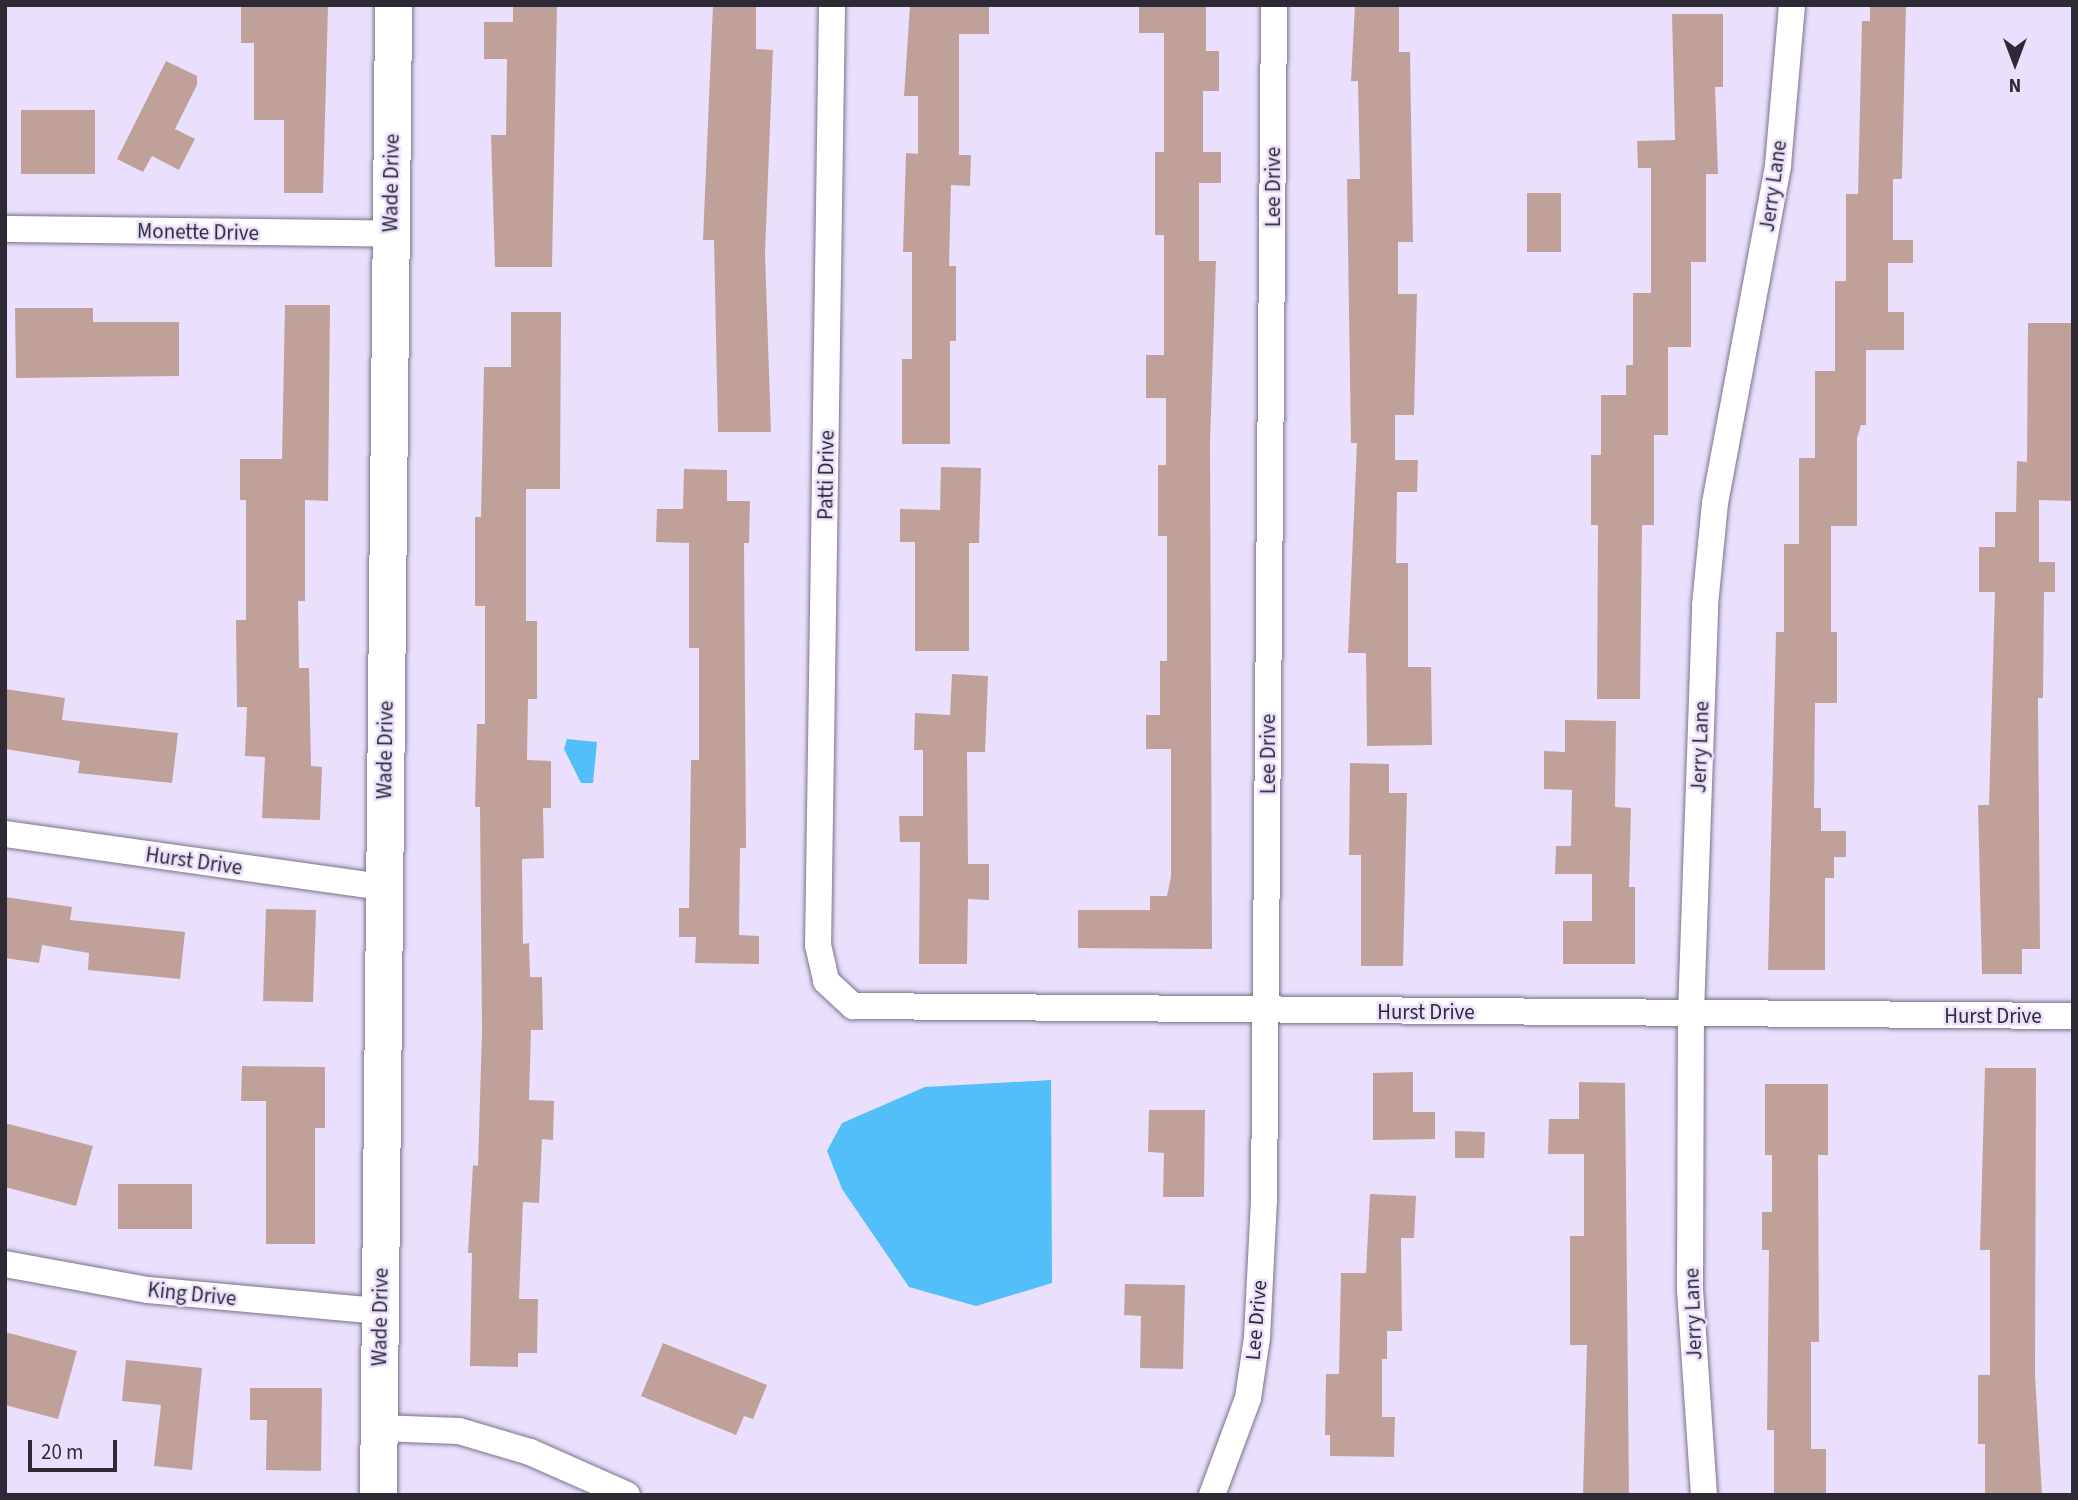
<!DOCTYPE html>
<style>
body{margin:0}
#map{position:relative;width:2078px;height:1500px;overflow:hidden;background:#eae0fd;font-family:"Source Sans 3",sans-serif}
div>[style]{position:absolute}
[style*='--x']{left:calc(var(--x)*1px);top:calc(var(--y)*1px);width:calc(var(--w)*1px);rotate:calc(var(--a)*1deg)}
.water>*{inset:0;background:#53bff9}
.building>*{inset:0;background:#c0a19a}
.roads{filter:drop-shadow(0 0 2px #7a728b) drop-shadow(0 0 2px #7a728b)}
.street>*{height:26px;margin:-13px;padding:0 13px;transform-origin:13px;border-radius:13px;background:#fff}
.secondary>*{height:37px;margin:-18.5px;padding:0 18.5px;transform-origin:18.5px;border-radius:18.5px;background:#fff}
span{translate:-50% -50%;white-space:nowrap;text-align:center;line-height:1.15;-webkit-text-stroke:5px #eae0fd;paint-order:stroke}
.street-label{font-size:21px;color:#2e2a35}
.frame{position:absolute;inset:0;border:7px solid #2e2a35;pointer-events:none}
.north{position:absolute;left:1980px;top:28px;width:70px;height:70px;-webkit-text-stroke:5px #eae0fd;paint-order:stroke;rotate:180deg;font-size:19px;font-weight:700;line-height:28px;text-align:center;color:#2e2a35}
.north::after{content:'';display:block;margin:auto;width:24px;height:32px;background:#2e2a35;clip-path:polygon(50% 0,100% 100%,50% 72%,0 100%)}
.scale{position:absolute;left:28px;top:1440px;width:89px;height:32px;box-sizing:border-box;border:4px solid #2e2a35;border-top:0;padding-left:9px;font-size:21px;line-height:24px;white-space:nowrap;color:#2e2a35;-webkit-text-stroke:5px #eae0fd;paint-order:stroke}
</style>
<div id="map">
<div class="water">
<i style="clip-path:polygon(567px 739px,597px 742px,593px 783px,581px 783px,564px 749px)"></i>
<i style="clip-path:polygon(1051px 1080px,1052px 1283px,976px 1306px,909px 1287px,842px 1189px,827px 1151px,842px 1123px,925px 1087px)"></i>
</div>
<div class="building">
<i style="clip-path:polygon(241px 5px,328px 5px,323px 193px,284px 193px,284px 120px,254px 120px,254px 43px,241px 43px)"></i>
<i style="clip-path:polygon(513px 5px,557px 5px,552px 267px,495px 267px,491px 135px,506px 135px,507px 59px,484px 59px,484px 22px,513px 22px)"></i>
<i style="clip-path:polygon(713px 5px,756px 5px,756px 49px,773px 50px,765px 253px,771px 432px,718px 432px,714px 240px,703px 240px)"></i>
<i style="clip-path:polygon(910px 5px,989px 5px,989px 34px,959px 34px,959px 155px,971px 155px,970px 186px,951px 185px,949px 266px,956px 266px,956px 341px,950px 341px,950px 444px,902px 444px,902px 359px,912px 359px,912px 252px,903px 252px,906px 153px,918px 154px,918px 96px,904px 96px)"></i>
<i style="clip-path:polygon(1139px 5px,1206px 5px,1206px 51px,1219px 51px,1219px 91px,1203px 91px,1203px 152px,1221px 152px,1221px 183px,1199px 183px,1199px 261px,1216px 261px,1210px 442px,1212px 949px,1078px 948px,1078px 910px,1150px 910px,1150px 896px,1167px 896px,1171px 877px,1171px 749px,1146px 749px,1146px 715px,1160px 715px,1160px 661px,1167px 661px,1167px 536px,1158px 536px,1158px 465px,1166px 465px,1166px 398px,1146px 398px,1146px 355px,1164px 355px,1164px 235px,1155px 235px,1155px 152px,1164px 152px,1164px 33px,1139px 33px)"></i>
<i style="clip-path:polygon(1355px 5px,1399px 5px,1399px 52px,1410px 52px,1413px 242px,1398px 242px,1398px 294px,1417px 294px,1414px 415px,1395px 415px,1395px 460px,1418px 460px,1417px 492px,1397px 492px,1396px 563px,1408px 563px,1408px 667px,1431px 667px,1432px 745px,1367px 746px,1366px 653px,1348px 653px,1357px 443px,1351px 443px,1347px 179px,1360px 179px,1358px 81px,1351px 81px)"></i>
<i style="clip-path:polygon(1870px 5px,1906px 5px,1902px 179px,1893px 179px,1893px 240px,1913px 240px,1913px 263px,1888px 263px,1888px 312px,1904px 312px,1904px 350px,1866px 350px,1866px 425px,1861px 425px,1857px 438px,1857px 526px,1831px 526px,1831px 632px,1837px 632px,1837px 703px,1815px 703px,1814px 808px,1821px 808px,1821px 831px,1846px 831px,1846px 857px,1834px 857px,1834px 878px,1825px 878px,1825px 970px,1768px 970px,1776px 632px,1784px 632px,1784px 544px,1799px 544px,1799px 458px,1815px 458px,1815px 371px,1835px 371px,1835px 281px,1846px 281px,1846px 194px,1858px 194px,1862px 21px,1870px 21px)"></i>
<i style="clip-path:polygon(1672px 14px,1723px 14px,1723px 87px,1715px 87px,1718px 174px,1706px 174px,1706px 262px,1691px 262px,1691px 347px,1668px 347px,1668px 435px,1654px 435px,1654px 525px,1642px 525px,1640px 699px,1597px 699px,1598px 525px,1591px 525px,1591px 455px,1601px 455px,1601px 395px,1626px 395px,1626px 365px,1633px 365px,1633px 293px,1651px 293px,1651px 168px,1638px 168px,1637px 141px,1675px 140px)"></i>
<i style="clip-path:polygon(166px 61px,197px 76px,197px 85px,175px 129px,195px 139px,179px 170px,152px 156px,143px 172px,117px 159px)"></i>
<i style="clip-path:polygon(21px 110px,95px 110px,95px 174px,21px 174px)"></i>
<i style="clip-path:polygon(1527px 193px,1561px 193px,1561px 252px,1527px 252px)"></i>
<i style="clip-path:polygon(285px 305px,330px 305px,328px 501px,305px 500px,305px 601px,298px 601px,299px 668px,309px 668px,311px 766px,322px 767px,320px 820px,262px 818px,265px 757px,245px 756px,247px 707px,237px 707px,236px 620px,246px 620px,246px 500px,240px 500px,240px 459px,282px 459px)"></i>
<i style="clip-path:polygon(15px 308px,93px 308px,93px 322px,179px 322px,179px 376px,16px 378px)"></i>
<i style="clip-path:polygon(511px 312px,561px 312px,560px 489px,526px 489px,526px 621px,537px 621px,537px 699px,528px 699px,527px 760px,551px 761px,551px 808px,543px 808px,544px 858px,522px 859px,523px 944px,529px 943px,530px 977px,542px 977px,543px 1030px,531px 1030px,529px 1100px,554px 1101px,553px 1140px,542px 1139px,539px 1203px,523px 1202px,519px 1299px,538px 1299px,537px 1353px,518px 1353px,518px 1367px,470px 1366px,472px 1253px,468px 1253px,473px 1165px,478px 1166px,482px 1031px,480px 807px,475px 807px,477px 724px,485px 724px,485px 606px,475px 606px,475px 517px,481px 517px,484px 367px,511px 367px)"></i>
<i style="clip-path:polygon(2028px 323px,2073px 323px,2071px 501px,2039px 500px,2039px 562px,2055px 562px,2055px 592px,2044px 592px,2043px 698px,2038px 698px,2040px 949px,2022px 949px,2022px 974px,1982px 974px,1978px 805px,1989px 805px,1995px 592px,1979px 592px,1979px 547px,1995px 547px,1995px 512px,2016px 512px,2017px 461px,2027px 462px)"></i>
<i style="clip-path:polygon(941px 467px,981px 468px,979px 543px,969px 543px,969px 651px,915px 651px,915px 542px,900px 542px,900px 509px,940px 510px)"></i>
<i style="clip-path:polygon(684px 469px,727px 470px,727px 501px,750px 501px,749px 543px,744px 543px,746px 848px,740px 848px,739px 935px,759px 936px,759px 964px,695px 963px,696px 937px,679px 937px,679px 908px,689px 908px,691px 760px,699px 760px,699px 648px,689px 648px,689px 543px,656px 542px,657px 509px,683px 509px)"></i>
<i style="clip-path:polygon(952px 674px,988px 676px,985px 752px,967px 752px,968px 864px,989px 864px,989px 900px,968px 899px,967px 964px,919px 964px,920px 842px,900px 842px,899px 816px,923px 816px,923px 750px,914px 750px,915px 713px,950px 715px)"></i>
<i style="clip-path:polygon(5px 689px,65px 698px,62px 720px,178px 733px,172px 783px,78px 773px,80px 761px,5px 749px)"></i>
<i style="clip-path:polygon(1565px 720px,1616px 721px,1615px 807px,1631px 808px,1629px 887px,1635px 887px,1635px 964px,1563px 964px,1563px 921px,1592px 921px,1592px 874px,1555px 874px,1556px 846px,1571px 846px,1572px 790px,1544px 789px,1544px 751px,1565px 752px)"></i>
<i style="clip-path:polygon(1350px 763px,1389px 764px,1389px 793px,1407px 793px,1403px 966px,1361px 966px,1361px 855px,1349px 855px)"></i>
<i style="clip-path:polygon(5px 897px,72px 907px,70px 920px,185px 932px,180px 979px,88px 970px,89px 953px,42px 945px,39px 963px,5px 958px)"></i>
<i style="clip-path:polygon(266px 909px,316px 910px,313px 1002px,263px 1001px)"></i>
<i style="clip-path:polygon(242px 1066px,325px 1067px,325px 1128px,315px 1128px,315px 1244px,266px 1244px,266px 1101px,241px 1101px)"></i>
<i style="clip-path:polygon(1985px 1068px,2036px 1068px,2035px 1375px,2042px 1495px,1985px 1495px,1985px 1444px,1978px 1444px,1978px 1375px,1990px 1375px,1990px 1250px,1980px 1250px)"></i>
<i style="clip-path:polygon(1413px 1072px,1413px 1112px,1435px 1112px,1435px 1139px,1373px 1140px,1373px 1073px)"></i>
<i style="clip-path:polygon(1579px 1082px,1625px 1083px,1629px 1495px,1583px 1495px,1587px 1345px,1570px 1345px,1570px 1236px,1584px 1236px,1584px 1154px,1548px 1154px,1549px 1119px,1579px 1119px)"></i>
<i style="clip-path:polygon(1765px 1084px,1828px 1084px,1828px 1155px,1818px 1155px,1819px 1342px,1811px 1342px,1811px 1449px,1826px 1449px,1826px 1495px,1774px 1495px,1774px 1430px,1767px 1430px,1769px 1250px,1762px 1250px,1762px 1212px,1772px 1212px,1772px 1155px,1765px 1155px)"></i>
<i style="clip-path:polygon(1149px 1110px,1205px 1110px,1204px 1197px,1163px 1197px,1164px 1153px,1148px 1152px)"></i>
<i style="clip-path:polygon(5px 1123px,93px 1146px,76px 1206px,5px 1187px)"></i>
<i style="clip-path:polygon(1455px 1131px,1485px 1132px,1484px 1158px,1455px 1158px)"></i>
<i style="clip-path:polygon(118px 1184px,192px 1184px,192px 1229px,118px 1229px)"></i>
<i style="clip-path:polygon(1370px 1194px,1416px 1196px,1414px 1238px,1401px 1238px,1402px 1331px,1387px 1331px,1387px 1359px,1382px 1359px,1382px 1417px,1395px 1417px,1394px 1457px,1330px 1456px,1330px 1435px,1325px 1435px,1326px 1374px,1339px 1374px,1341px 1273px,1366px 1273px)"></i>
<i style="clip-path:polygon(1125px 1284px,1185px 1285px,1183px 1369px,1140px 1368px,1141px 1316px,1124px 1315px)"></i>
<i style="clip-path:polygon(5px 1332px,77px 1351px,58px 1419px,5px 1405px)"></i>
<i style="clip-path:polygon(663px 1343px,767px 1385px,753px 1419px,744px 1416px,736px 1435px,641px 1396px)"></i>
<i style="clip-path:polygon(126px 1360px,202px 1368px,192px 1470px,154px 1466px,161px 1405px,122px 1401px)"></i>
<i style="clip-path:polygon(250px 1388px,322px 1388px,321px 1471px,266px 1470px,267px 1420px,250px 1420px)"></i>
</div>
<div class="roads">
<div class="street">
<i style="--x:832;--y:5;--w:940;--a:90.85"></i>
<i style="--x:818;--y:945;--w:37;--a:77"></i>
<i style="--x:826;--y:981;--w:37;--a:43"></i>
<i style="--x:853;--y:1006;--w:1220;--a:0.47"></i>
<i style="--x:5;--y:229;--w:385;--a:0.7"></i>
<i style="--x:5;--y:834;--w:383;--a:8"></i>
<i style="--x:5;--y:1264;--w:145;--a:10.3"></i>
<i style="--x:148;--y:1290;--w:233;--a:5.2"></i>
<i style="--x:379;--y:1428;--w:80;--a:2.1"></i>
<i style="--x:459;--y:1431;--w:74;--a:16.5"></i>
<i style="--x:530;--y:1452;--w:106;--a:23.9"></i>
<i style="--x:1212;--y:1495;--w:103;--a:-69.6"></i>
<i style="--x:1248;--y:1398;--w:61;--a:-81.5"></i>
<i style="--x:1257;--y:1338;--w:138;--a:-87.1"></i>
<i style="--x:1264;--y:1200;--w:1195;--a:-89.52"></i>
<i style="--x:1704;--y:1495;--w:206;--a:-93.9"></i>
<i style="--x:1690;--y:1289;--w:276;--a:-89.8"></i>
<i style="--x:1691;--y:1013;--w:408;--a:-88"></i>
<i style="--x:1705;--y:605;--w:102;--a:-84.4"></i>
<i style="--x:1715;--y:503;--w:344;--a:-79.4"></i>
<i style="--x:1778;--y:165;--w:161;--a:-85"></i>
</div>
<div class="secondary">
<i style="--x:378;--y:1495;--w:1490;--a:-89.42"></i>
</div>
</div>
<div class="street-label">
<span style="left:391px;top:183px;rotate:-89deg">Wade Drive</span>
<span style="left:1773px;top:186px;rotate:-82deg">Jerry Lane</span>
<span style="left:1273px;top:187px;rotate:-90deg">Lee Drive</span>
<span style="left:198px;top:232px;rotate:1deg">Monette Drive</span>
<span style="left:826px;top:475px;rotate:-89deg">Patti Drive</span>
<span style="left:1700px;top:747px;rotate:-88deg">Jerry Lane</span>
<span style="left:385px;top:750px;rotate:-89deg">Wade Drive</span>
<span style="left:1268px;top:754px;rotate:-90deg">Lee Drive</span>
<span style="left:194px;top:861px;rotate:8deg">Hurst Drive</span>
<span style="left:1426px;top:1012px">Hurst Drive</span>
<span style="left:1993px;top:1016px">Hurst Drive</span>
<span style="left:192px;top:1294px;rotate:6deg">King Drive</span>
<span style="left:1693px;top:1314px;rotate:-92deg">Jerry Lane</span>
<span style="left:380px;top:1317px;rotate:-89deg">Wade Drive</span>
<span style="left:1256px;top:1320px;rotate:-85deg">Lee Drive</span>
</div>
<div class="frame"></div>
<div class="north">N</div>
<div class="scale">20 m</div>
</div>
